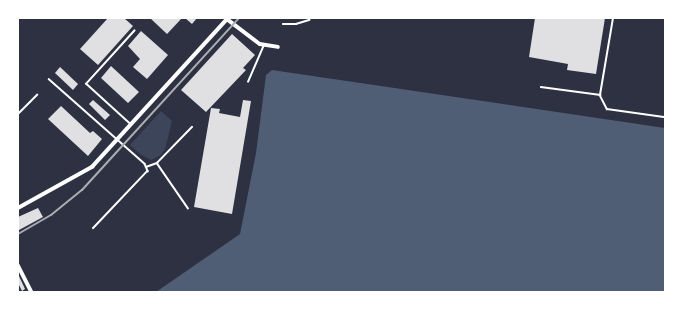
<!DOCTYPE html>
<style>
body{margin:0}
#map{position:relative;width:683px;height:310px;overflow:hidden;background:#2d3142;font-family:Rubik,sans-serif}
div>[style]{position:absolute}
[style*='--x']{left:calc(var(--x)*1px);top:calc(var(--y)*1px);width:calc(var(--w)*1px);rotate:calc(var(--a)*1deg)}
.green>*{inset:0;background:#3c4559}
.water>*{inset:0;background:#4f5d75}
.building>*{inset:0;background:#e0e0e3}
.service>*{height:1.5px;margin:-0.75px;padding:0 0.75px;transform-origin:0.75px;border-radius:0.75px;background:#fff}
.minor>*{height:3.5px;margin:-1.75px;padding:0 1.75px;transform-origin:1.75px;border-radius:1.75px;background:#fff}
.rail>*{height:2px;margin:-1px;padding:0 1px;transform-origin:1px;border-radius:1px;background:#abadb3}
span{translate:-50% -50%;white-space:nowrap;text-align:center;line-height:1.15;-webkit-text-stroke:4px #fff;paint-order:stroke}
.frame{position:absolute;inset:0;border:19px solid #fff;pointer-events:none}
</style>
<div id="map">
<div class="green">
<i style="clip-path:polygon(161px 111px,172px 121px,165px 149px,161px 155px,151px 160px,140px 154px,130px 145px)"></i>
</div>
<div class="water">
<i style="clip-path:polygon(272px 70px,665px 128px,665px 292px,156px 292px,240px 234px,256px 153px,266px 75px)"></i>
</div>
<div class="building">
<i style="clip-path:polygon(108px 18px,124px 18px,133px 26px,98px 65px,80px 49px)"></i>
<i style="clip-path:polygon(150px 18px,182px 18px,167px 34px)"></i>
<i style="clip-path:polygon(185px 18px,197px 18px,192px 24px)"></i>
<i style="clip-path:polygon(535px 18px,605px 18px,596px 74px,567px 70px,568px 64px,529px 57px)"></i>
<i style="clip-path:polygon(141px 31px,168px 55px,147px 79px,133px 67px,140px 59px,128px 46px)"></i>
<i style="clip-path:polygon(232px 34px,255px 55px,243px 68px,246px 70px,206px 112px,181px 90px)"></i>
<i style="clip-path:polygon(111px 66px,139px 92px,128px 103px,101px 78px)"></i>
<i style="clip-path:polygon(60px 67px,78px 84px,73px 90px,55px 73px)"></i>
<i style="clip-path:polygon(93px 100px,110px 115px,105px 120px,89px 104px)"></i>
<i style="clip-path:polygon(243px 100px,251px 101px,232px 214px,194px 207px,211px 108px,220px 109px,219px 113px,240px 117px)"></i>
<i style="clip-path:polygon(61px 106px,90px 133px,93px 131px,102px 139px,88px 156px,48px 119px)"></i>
<i style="clip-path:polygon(38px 208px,43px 217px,19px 230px,18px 217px)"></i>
<i style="clip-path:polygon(18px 274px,25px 289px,22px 291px,18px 283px)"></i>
</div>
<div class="service">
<i style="--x:283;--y:24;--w:13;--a:0"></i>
<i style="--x:296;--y:24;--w:14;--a:-17"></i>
<i style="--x:49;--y:79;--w:128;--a:41.5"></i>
<i style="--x:145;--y:164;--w:8;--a:67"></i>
<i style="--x:148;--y:171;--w:79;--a:133.5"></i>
<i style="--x:248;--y:82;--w:40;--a:-66.6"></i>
<i style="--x:541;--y:87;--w:60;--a:7.7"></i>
<i style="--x:600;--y:95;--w:78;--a:-80.4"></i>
<i style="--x:600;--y:95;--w:16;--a:63"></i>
<i style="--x:607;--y:109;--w:59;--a:7.9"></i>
<i style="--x:18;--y:114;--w:27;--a:-45"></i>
<i style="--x:130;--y:124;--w:59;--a:-137.7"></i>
<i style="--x:86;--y:84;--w:72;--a:-47.8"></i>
<i style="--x:157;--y:163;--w:55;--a:55.4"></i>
<i style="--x:146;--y:167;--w:12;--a:-20"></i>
<i style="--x:157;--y:163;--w:50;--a:-45.8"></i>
</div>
<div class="minor">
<i style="--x:227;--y:19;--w:41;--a:37.1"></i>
<i style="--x:260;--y:44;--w:18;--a:9"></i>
<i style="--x:18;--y:208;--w:85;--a:-29"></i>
<i style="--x:92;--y:167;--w:202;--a:-47.6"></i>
<i style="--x:18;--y:265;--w:30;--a:63"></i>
</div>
<div class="rail">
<i style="--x:18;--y:234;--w:38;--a:-30"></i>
<i style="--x:51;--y:215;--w:40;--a:-39"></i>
<i style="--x:82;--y:190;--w:233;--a:-47.6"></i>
</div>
<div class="frame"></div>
</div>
